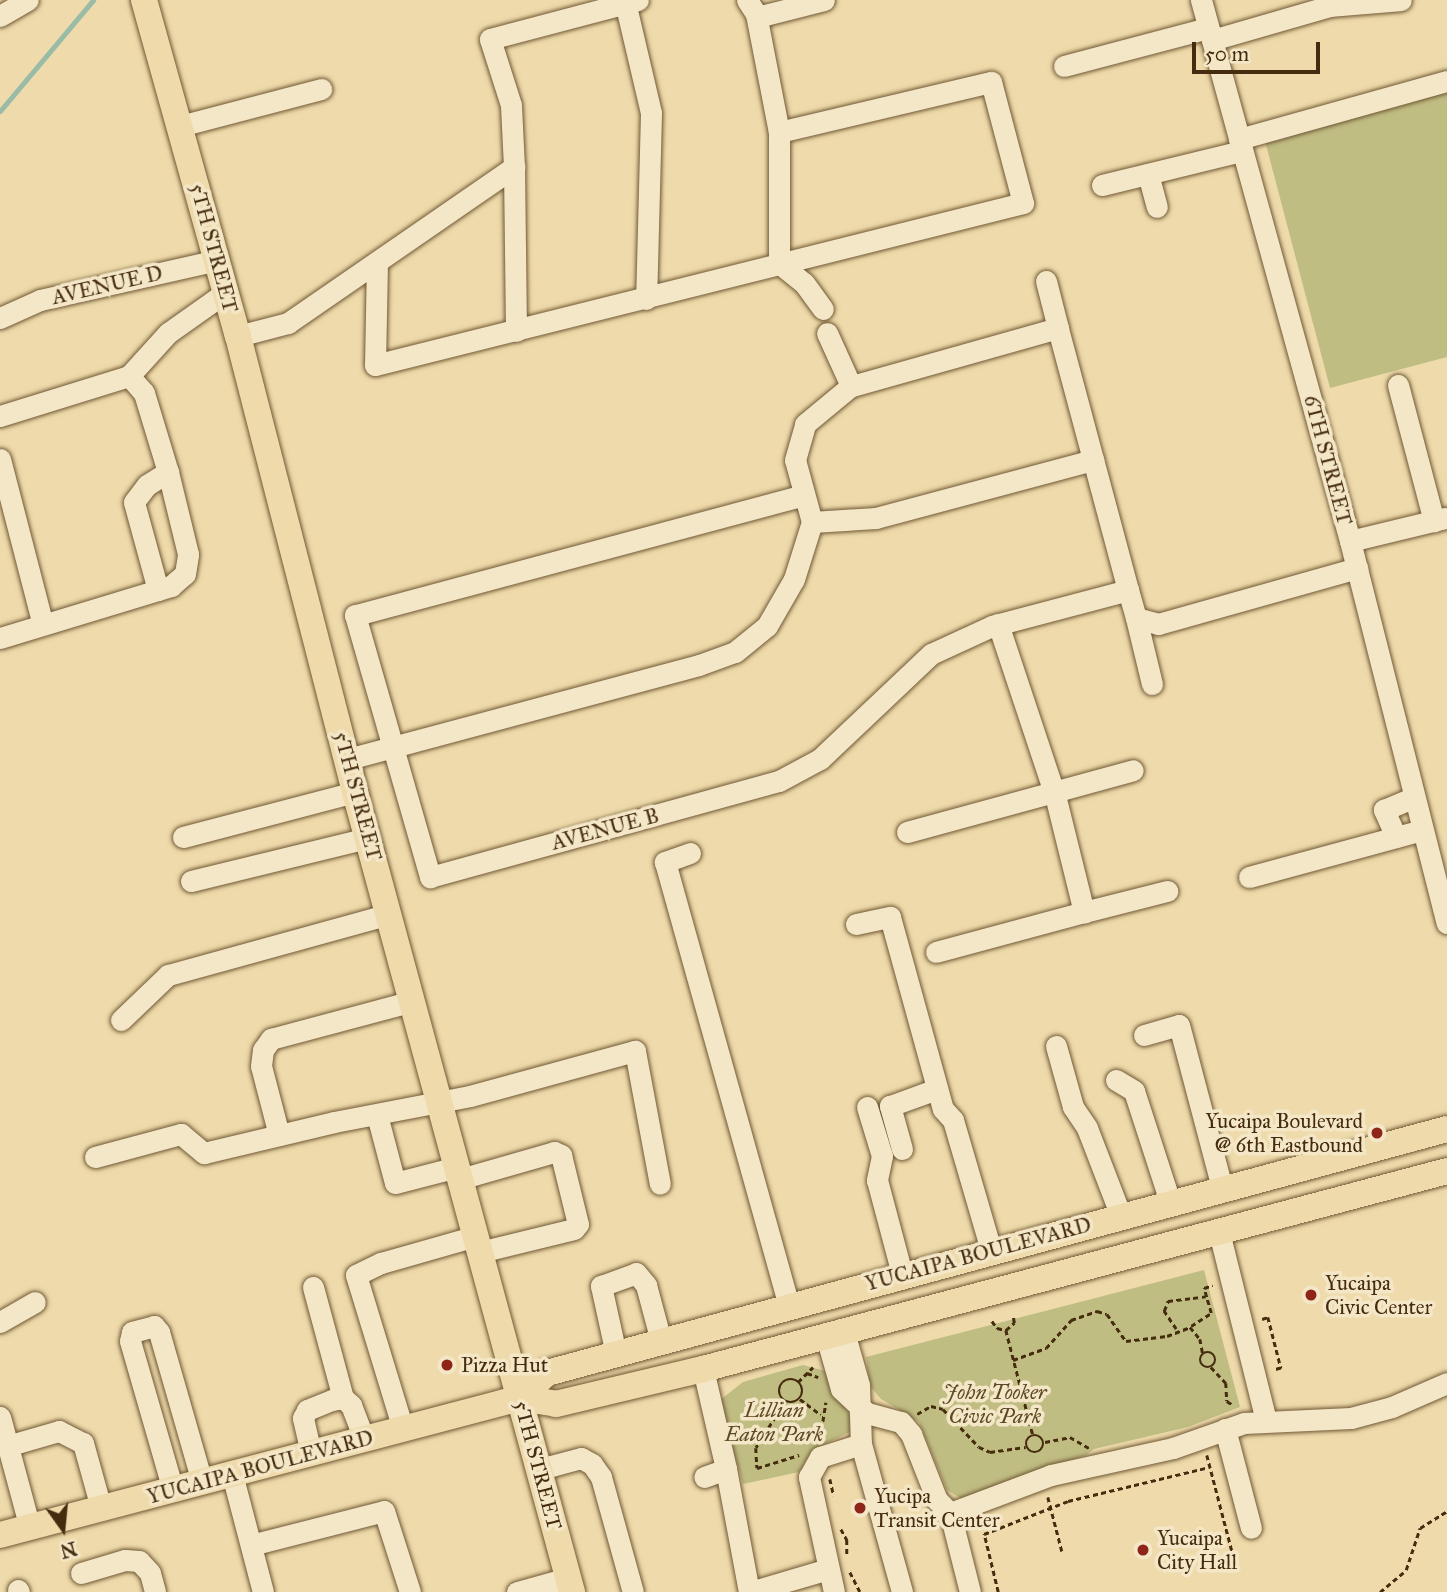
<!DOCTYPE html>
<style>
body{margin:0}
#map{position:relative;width:1447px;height:1592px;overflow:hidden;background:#eedaaa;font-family:"IM FELL Great Primer",serif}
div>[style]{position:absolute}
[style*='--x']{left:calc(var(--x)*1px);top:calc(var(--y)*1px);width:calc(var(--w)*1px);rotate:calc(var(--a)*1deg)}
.green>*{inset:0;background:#c0bd83}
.stream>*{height:5px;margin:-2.5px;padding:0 2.5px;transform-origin:2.5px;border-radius:2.5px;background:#9abba5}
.path>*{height:2.5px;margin-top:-1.25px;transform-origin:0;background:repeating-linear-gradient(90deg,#462c0e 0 5px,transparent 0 8.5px)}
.path>.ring{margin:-1.25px;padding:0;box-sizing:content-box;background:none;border:2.5px solid #462c0e;border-radius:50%}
.roads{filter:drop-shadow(0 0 2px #705835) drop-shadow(0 0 2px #705835)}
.minor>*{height:21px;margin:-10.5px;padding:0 10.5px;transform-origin:10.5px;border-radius:10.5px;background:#f4e7c8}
.major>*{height:26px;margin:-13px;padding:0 13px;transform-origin:13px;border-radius:13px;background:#eedaaa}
.dots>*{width:19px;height:19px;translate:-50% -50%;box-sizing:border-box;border:4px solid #f4e7c8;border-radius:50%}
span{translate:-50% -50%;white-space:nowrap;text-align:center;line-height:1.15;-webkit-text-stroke:7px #f4e7c8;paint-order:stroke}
.street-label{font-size:21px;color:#462c0e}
.poi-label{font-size:21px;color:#462c0e}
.right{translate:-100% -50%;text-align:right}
.left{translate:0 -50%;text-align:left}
.park-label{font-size:21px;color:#5e4925;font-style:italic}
.north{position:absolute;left:28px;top:1494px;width:70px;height:70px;-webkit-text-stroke:5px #f4e7c8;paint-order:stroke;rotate:165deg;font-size:19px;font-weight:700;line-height:28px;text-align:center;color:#462c0e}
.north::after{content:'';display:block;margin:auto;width:24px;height:32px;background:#462c0e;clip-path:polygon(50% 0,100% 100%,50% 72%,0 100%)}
.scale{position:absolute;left:1192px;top:42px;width:128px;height:32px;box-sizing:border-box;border:4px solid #462c0e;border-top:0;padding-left:9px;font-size:21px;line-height:24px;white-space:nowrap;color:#462c0e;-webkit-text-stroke:5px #f4e7c8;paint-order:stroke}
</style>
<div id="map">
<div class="green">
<i style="clip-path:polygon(1447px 92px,1447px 357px,1330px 388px,1265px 141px)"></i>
<i style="clip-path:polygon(1204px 1270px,1240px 1407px,1188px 1427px,1094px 1449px,1086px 1455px,962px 1499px,947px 1490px,919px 1422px,881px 1399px,870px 1386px,866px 1357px)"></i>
<i style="clip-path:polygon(803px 1365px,825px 1371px,850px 1416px,850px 1432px,812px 1450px,799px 1472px,743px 1484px,719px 1401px,743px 1382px)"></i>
</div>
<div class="stream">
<i style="--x:0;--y:111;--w:145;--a:-50"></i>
</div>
<div class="path">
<i style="--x:1262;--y:1319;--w:6;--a:-18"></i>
<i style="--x:1268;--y:1317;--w:53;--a:75.7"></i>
<i style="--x:1281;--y:1368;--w:8;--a:166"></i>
<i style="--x:992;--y:1321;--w:9;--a:54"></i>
<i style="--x:997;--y:1328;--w:9;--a:13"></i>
<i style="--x:1006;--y:1330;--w:11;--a:-41"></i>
<i style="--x:1014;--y:1323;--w:8;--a:-97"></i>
<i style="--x:1191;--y:1326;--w:24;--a:-33"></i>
<i style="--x:1211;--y:1313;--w:26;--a:-106"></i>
<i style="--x:1204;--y:1288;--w:9;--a:-18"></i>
<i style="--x:1176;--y:1329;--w:22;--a:-124"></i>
<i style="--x:1164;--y:1311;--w:11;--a:-68"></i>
<i style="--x:1168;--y:1301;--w:38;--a:-7"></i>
<i style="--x:1006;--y:1330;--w:108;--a:75.6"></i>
<i class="ring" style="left:1200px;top:1352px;width:13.5px;height:13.5px"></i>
<i style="--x:1013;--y:1360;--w:35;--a:-20"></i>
<i style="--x:1046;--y:1348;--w:38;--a:-48"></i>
<i style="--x:1071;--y:1320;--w:28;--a:-19"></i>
<i style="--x:1097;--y:1311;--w:10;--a:17"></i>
<i style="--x:1107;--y:1314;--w:33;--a:55"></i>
<i style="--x:1126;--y:1341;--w:41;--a:-7"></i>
<i style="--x:1167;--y:1336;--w:25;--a:-21"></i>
<i style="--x:1190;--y:1327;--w:16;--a:50"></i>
<i style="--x:1200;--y:1339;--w:15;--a:79"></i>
<i style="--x:1211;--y:1367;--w:22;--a:47"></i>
<i style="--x:1226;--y:1383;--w:18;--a:87"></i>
<i style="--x:1227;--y:1401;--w:7;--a:34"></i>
<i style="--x:807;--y:1373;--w:12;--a:20"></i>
<i class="ring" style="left:779px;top:1379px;width:21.5px;height:21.5px"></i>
<i style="--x:798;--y:1382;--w:21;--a:-45"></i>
<i style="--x:800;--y:1399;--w:26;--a:37"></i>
<i style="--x:785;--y:1402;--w:54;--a:122.2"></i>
<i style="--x:756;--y:1448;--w:20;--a:87"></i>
<i style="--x:757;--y:1468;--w:44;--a:-17.2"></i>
<i style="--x:917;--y:1414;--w:16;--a:-30"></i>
<i style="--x:931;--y:1406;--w:12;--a:14"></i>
<i style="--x:943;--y:1409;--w:52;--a:46.5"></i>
<i style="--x:979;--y:1447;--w:12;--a:24"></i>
<i style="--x:990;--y:1452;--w:36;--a:-8"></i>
<i class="ring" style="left:1026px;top:1435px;width:15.5px;height:15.5px"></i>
<i style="--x:820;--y:1438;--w:36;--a:-81"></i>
<i style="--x:1045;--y:1442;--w:25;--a:-11"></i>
<i style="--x:1070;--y:1437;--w:22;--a:30"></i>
<i style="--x:1207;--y:1455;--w:103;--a:75.4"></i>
<i style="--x:830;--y:1479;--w:17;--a:77"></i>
<i style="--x:1048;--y:1497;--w:56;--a:75.5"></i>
<i style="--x:841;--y:1529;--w:13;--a:61"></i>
<i style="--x:847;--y:1540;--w:16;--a:90"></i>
<i style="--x:850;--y:1572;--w:22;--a:63"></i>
<i style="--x:998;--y:1592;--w:60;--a:-103.6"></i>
<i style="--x:984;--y:1534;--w:90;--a:-21.4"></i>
<i style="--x:1068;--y:1501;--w:146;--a:-13.5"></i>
<i style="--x:1380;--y:1592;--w:34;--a:-40"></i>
<i style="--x:1406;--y:1570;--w:44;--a:-71.6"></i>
<i style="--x:1420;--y:1528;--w:32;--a:-32"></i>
</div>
<div class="roads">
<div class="minor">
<i style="--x:747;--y:0;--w:17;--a:57"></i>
<i style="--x:756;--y:14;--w:120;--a:79"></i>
<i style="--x:779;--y:132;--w:131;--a:90"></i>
<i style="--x:779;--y:263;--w:32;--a:39"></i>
<i style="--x:804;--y:283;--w:32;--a:54"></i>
<i style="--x:1201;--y:0;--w:561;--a:74.6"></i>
<i style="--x:1350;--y:541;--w:394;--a:75.8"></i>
<i style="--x:625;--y:2;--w:114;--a:76.8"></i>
<i style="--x:651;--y:113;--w:186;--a:91.5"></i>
<i style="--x:0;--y:16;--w:32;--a:-30"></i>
<i style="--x:757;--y:17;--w:69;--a:-14.2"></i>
<i style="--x:1212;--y:40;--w:123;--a:-16.1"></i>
<i style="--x:1330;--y:6;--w:71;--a:-4.8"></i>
<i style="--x:1064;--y:66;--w:149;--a:-14.8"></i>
<i style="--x:180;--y:126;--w:146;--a:-14.7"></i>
<i style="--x:1239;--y:139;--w:216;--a:-15.6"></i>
<i style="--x:514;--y:167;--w:164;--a:89.3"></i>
<i style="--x:1148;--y:174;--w:34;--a:75"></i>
<i style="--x:1102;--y:185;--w:144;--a:-13.7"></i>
<i style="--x:377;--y:262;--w:103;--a:91.1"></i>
<i style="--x:375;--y:365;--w:668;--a:-14.04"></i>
<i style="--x:1023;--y:203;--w:125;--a:-104.8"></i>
<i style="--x:991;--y:82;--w:218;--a:166.7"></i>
<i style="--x:1046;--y:281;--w:49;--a:75.7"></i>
<i style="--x:0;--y:318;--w:44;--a:-24.2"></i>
<i style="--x:40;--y:300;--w:182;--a:-12.7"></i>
<i style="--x:238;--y:336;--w:52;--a:-14.6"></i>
<i style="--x:288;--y:323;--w:275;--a:-34.6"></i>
<i style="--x:514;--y:167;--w:62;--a:-92.8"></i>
<i style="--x:511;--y:105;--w:69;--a:-107.7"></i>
<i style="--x:490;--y:39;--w:153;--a:-14.8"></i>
<i style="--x:1398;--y:385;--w:141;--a:75.2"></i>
<i style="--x:0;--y:416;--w:135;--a:-17.2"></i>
<i style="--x:129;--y:376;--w:58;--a:-47.8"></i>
<i style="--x:168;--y:333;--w:71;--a:-35.3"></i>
<i style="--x:0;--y:459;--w:171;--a:75.5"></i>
<i style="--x:804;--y:495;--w:465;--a:165"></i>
<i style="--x:355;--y:615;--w:273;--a:74"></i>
<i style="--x:430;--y:877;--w:362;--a:-15.4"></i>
<i style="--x:779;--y:781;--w:47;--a:-28.2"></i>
<i style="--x:820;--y:759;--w:153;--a:-43.4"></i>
<i style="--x:931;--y:654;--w:67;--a:-24.7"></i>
<i style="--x:992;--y:626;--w:141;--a:-14.8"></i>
<i style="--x:1128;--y:590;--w:271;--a:-105"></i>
<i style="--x:1058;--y:328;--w:215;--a:164.3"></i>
<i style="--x:812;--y:522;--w:64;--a:-3.6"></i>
<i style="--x:876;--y:518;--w:225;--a:-15"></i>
<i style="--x:1350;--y:541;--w:98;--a:-13.6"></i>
<i style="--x:158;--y:590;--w:91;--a:-105.3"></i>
<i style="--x:134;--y:502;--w:21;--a:-53"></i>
<i style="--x:147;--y:485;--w:25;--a:-32"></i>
<i style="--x:1128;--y:590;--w:29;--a:74"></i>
<i style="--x:1136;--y:618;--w:23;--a:15"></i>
<i style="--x:1158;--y:624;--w:207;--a:-15.7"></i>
<i style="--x:1136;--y:618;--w:68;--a:76.4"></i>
<i style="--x:998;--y:624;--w:180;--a:71.6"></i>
<i style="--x:1055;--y:795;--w:121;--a:76.1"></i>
<i style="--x:1084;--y:912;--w:86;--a:-14.2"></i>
<i style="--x:0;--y:638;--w:179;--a:-16.9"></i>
<i style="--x:171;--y:586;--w:18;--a:-41"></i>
<i style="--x:185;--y:574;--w:20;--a:-81"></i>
<i style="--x:188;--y:554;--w:84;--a:-103.7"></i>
<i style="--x:168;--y:472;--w:83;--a:-106.9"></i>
<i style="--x:144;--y:393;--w:23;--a:-131"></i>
<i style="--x:348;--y:759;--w:363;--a:-15"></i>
<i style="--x:699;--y:665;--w:38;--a:-20"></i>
<i style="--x:735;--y:652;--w:41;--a:-39.1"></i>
<i style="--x:767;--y:626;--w:54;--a:-60.1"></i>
<i style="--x:794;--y:579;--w:60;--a:-72.5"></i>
<i style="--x:812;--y:522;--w:64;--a:-105.3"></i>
<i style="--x:795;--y:460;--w:37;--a:-74"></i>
<i style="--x:805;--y:424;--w:60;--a:-39.6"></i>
<i style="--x:851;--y:386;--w:58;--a:-114.4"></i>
<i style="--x:907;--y:832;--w:234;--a:-15.3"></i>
<i style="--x:183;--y:837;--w:178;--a:-14.7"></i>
<i style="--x:1396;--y:837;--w:30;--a:-114"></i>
<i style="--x:1384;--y:810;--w:33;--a:-23"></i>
<i style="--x:690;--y:853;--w:27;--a:160"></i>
<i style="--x:665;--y:862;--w:460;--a:74.4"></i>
<i style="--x:1249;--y:877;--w:179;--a:-15.2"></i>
<i style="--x:191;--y:881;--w:182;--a:-13.7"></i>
<i style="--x:856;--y:924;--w:35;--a:-12"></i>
<i style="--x:890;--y:917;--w:199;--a:74.6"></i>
<i style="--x:943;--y:1109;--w:15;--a:48"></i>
<i style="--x:953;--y:1120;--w:135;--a:73.7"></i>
<i style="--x:936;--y:952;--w:153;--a:-15.1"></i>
<i style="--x:121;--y:1020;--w:65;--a:-43.8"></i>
<i style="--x:168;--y:975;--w:230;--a:-15.4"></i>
<i style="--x:1144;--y:1035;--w:36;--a:-16"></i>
<i style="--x:1179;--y:1025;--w:169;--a:75.2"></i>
<i style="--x:1056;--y:1046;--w:63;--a:74.4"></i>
<i style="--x:1073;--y:1107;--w:25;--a:56"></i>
<i style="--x:1087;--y:1128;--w:94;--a:68.9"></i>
<i style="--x:1116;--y:1080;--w:21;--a:31"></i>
<i style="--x:1134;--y:1091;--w:117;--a:72"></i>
<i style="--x:867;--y:1107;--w:51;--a:73"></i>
<i style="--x:882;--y:1156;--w:25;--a:102"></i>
<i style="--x:877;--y:1180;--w:97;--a:75.1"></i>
<i style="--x:377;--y:1115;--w:70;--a:75.2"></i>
<i style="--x:395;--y:1183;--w:64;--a:-14.5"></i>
<i style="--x:279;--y:1135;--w:71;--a:-104.6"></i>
<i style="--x:261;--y:1066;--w:16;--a:-83"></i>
<i style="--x:263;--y:1050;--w:14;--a:-54"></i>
<i style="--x:271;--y:1039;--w:147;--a:-15"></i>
<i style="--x:902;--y:1149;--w:45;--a:-105.6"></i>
<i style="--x:890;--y:1106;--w:50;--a:-19.9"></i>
<i style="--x:95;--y:1157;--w:89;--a:-15"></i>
<i style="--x:181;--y:1134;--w:30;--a:40"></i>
<i style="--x:204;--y:1153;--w:134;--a:-13.4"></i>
<i style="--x:334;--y:1122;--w:138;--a:-10.8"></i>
<i style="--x:470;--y:1096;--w:171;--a:-15.3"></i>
<i style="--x:635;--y:1051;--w:135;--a:79.4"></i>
<i style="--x:460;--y:1179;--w:98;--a:-16"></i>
<i style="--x:554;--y:1152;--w:8;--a:23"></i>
<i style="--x:561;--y:1155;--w:71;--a:76.2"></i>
<i style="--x:578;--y:1224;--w:6;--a:129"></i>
<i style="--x:574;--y:1229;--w:97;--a:166.3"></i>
<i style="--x:1219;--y:1232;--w:195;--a:76"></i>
<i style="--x:313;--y:1287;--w:115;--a:74.9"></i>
<i style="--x:0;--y:1322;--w:40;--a:-29.7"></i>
<i style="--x:844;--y:1332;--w:55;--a:74.2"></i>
<i style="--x:859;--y:1385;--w:59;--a:88.1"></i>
<i style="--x:861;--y:1444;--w:154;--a:74.5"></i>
<i style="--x:826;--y:1336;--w:55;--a:74.2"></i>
<i style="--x:841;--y:1389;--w:35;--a:43"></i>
<i style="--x:867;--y:1413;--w:35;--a:15"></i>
<i style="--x:901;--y:1422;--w:16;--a:50"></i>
<i style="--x:911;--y:1434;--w:71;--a:68.5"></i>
<i style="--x:937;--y:1500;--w:18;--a:45"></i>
<i style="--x:950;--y:1513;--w:81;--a:75.8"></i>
<i style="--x:616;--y:1354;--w:70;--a:-102.4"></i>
<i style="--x:601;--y:1286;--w:37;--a:-20"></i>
<i style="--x:636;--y:1273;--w:16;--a:50"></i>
<i style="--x:646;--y:1285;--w:58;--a:75"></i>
<i style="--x:703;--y:1369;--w:103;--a:77"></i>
<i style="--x:726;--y:1469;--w:23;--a:160"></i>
<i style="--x:0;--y:1417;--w:115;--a:74.9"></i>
<i style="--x:403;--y:1429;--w:161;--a:-107"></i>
<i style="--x:356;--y:1275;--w:28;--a:-26"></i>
<i style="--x:381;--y:1263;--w:99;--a:-15.9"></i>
<i style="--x:1225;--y:1429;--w:102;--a:75.3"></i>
<i style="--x:7;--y:1446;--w:54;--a:-16.1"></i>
<i style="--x:59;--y:1431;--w:27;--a:27"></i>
<i style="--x:83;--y:1443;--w:67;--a:74.5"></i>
<i style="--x:311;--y:1453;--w:36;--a:-103"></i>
<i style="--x:303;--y:1418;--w:9;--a:-63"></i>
<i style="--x:307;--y:1410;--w:27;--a:-22"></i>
<i style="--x:332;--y:1400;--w:11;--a:-10"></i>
<i style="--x:343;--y:1398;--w:11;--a:41"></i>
<i style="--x:351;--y:1405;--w:36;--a:69"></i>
<i style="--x:540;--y:1469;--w:42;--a:-15"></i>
<i style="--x:581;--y:1458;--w:13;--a:29"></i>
<i style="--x:592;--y:1464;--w:16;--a:55"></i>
<i style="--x:601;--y:1477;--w:119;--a:74.5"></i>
<i style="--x:726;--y:1469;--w:125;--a:79.4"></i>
<i style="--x:232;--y:1474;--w:122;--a:75.3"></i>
<i style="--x:173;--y:1490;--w:155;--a:-106.1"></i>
<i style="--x:130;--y:1341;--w:9;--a:-77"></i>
<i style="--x:132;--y:1332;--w:23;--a:-15"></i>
<i style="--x:154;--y:1326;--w:8;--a:50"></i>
<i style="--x:159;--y:1332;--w:156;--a:74"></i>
<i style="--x:950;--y:1513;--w:108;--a:-20.6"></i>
<i style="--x:1051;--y:1475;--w:125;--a:-12.5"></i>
<i style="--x:1173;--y:1448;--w:75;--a:-19.4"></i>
<i style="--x:1244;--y:1423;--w:107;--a:-2.7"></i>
<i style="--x:1351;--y:1418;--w:42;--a:-15"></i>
<i style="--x:1392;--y:1407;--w:60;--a:-23.6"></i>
<i style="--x:251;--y:1545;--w:137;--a:-14.3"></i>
<i style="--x:384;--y:1511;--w:85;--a:72.2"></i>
<i style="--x:81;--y:1573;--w:46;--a:-16.5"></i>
<i style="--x:125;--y:1560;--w:14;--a:4"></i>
<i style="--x:139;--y:1561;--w:16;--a:47"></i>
<i style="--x:150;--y:1573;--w:20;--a:75"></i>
<i style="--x:18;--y:1590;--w:2;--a:63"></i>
<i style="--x:517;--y:1592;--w:53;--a:-15.4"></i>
<i style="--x:750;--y:1592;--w:81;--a:-16.4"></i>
<i style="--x:834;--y:1592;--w:118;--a:-102.3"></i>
<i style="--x:809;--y:1477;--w:23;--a:-61"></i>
<i style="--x:820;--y:1457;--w:43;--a:-17.6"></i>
</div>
<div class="major">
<i style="--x:144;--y:0;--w:349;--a:74.4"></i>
<i style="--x:238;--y:336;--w:471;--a:75.6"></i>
<i style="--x:355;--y:792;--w:829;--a:74.82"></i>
<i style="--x:520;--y:1398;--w:37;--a:-43"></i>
<i style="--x:547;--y:1373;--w:932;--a:-15.17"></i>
<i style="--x:0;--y:1535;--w:538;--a:-14.76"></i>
<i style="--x:520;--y:1398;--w:36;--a:9"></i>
<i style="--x:556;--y:1404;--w:151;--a:-13.4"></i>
<i style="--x:703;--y:1369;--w:770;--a:-14.9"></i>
</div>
</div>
<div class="dots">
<i style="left:1377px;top:1133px;background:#8f2418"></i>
<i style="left:1311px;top:1295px;background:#8f2418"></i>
<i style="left:447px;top:1365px;background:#8f2418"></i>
<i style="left:860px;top:1508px;background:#8f2418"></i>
<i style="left:1143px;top:1550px;background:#8f2418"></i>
</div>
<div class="street-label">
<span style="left:214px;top:248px;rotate:75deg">5TH STREET</span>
<span style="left:107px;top:285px;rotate:-13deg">AVENUE D</span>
<span style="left:1328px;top:460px;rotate:75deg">6TH STREET</span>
<span style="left:358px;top:796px;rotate:75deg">5TH STREET</span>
<span style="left:605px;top:829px;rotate:-15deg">AVENUE B</span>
<span style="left:978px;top:1254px;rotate:-15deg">YUCAIPA BOULEVARD</span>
<span style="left:538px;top:1465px;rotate:75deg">5TH STREET</span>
<span style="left:260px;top:1467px;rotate:-15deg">YUCAIPA BOULEVARD</span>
</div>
<div class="poi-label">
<span class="right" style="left:1363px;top:1133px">Yucaipa Boulevard<br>@ 6th Eastbound</span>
<span class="left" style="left:1325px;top:1295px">Yucaipa<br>Civic Center</span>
<span class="left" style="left:461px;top:1365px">Pizza Hut</span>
<span class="left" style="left:874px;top:1508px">Yucipa<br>Transit Center</span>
<span class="left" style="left:1157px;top:1550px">Yucaipa<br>City Hall</span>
</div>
<div class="park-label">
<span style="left:995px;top:1404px">John Tooker<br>Civic Park</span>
<span style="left:774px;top:1422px">Lillian<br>Eaton Park</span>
</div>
<div class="north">N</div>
<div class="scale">50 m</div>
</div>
